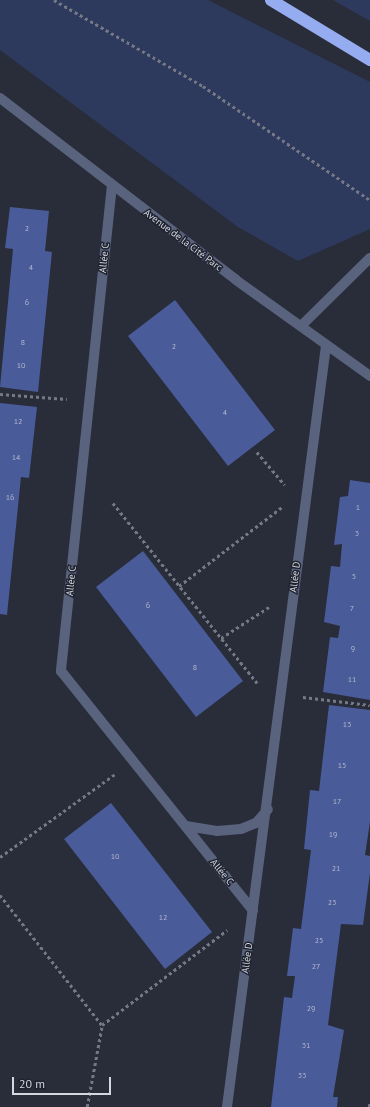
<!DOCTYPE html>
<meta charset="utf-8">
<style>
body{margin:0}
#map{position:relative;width:370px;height:1107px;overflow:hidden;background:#282d39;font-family:"PT Sans",sans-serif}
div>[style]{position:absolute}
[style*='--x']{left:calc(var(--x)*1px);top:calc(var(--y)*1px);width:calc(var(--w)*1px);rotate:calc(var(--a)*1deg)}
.green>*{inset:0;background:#2e395e}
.building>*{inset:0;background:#4a5b99}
.path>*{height:2.5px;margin-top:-1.25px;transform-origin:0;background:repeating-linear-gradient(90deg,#757983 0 3px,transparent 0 6px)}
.minor>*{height:10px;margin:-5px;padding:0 5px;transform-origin:5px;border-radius:5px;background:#5a637e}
.tertiary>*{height:10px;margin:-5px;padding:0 5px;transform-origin:5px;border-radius:5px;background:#5a637e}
.motorway>*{height:12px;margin:-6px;padding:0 6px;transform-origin:6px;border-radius:6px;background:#96acf0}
span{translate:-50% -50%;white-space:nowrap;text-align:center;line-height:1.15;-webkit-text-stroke:3px #1f232f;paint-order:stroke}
.number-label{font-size:8px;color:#b2b8ce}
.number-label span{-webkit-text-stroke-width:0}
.street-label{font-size:10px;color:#d4d7df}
.scale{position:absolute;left:12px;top:1077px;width:99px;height:18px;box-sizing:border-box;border:2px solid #d4d7df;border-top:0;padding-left:5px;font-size:12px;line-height:14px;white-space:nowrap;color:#d4d7df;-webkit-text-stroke:3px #1f232f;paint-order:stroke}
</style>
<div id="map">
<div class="green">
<i style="clip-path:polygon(0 0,208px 0,370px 82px,370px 229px,298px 261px,238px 227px,0 50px)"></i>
<i style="clip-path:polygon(333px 0,370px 0,370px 21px)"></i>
</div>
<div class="building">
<i style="clip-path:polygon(10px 207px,49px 211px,45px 251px,52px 252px,38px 392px,0 387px,13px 249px,5px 248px)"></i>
<i style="clip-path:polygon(175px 300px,275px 430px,228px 466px,128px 336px)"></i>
<i style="clip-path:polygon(0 403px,37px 407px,29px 478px,21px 477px,7px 615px,0 614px)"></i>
<i style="clip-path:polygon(350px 480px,370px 483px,370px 700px,323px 692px,330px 637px,338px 638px,340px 626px,324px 622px,331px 566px,340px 567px,342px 544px,334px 545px,340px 497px,348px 496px)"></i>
<i style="clip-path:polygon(143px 551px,243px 681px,196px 717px,96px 587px)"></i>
<i style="clip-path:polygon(329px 705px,370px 710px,370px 822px,365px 855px,370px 856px,370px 873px,363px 925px,341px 924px,328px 1025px,344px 1030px,333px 1097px,338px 1097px,337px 1107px,271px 1107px,284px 997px,292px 998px,295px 976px,287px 976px,293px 928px,301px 929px,311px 850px,304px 849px,310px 790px,319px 791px)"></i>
<i style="clip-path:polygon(111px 803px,212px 932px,165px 969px,64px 839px)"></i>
</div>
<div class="path">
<i style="--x:54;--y:0;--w:172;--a:30"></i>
<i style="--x:203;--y:86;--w:202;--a:34.3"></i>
<i style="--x:0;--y:394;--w:67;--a:4.3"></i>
<i style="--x:257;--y:452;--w:43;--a:49.7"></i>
<i style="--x:113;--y:503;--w:233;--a:51.3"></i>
<i style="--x:179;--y:586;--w:130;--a:-37.5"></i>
<i style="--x:221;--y:638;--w:57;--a:-32.9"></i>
<i style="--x:303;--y:697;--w:67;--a:6.8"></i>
<i style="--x:0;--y:857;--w:142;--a:-35.8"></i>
<i style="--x:0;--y:895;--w:165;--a:51.9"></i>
<i style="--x:102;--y:1025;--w:157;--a:-37.2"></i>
<i style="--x:87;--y:1107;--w:83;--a:-79.6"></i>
<i style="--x:369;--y:1107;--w:6;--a:-81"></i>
</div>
<div class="minor">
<i style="--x:0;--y:98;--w:298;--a:37.6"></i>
<i style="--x:236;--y:280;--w:165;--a:35.6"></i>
<i style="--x:112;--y:185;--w:489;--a:96"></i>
<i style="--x:61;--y:671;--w:307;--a:51.3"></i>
<i style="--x:186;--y:826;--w:31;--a:9"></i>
<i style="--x:217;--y:831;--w:24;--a:-5"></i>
<i style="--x:241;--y:829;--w:16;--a:-22"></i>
<i style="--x:256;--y:823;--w:18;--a:-49"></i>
<i style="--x:227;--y:1107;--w:767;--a:-82.59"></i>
</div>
<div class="tertiary">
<i style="--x:301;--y:326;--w:97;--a:-44.6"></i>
</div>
<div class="motorway">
<i style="--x:271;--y:0;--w:116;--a:31.2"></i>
</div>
<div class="number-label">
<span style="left:27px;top:229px">2</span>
<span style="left:31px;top:268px">4</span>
<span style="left:27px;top:303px">6</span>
<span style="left:23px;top:343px">8</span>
<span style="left:174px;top:347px">2</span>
<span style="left:21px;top:366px">10</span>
<span style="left:225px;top:413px">4</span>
<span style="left:18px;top:422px">12</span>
<span style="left:16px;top:458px">14</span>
<span style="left:10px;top:498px">16</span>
<span style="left:358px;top:508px">1</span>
<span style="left:357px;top:534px">3</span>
<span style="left:354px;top:577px">5</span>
<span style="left:148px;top:606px">6</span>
<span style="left:352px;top:609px">7</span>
<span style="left:353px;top:649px">9</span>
<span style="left:195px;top:668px">8</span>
<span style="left:352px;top:680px">11</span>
<span style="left:347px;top:725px">13</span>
<span style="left:342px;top:766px">15</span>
<span style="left:337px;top:802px">17</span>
<span style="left:333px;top:835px">19</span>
<span style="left:115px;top:857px">10</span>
<span style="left:336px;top:869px">21</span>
<span style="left:332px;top:903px">23</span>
<span style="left:163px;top:918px">12</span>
<span style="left:319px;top:941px">25</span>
<span style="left:316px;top:967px">27</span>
<span style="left:311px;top:1009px">29</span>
<span style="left:306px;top:1046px">31</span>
<span style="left:302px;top:1076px">33</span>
</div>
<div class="street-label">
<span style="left:183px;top:240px;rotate:37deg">Avenue de la Cité Parc</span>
<span style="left:104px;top:258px;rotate:-84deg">Allée C</span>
<span style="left:295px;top:577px;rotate:-83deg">Allée D</span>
<span style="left:71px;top:581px;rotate:-84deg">Allée C</span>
<span style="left:222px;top:872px;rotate:51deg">Allée C</span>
<span style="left:247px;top:958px;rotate:-82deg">Allée D</span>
</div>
<div class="scale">20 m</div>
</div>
